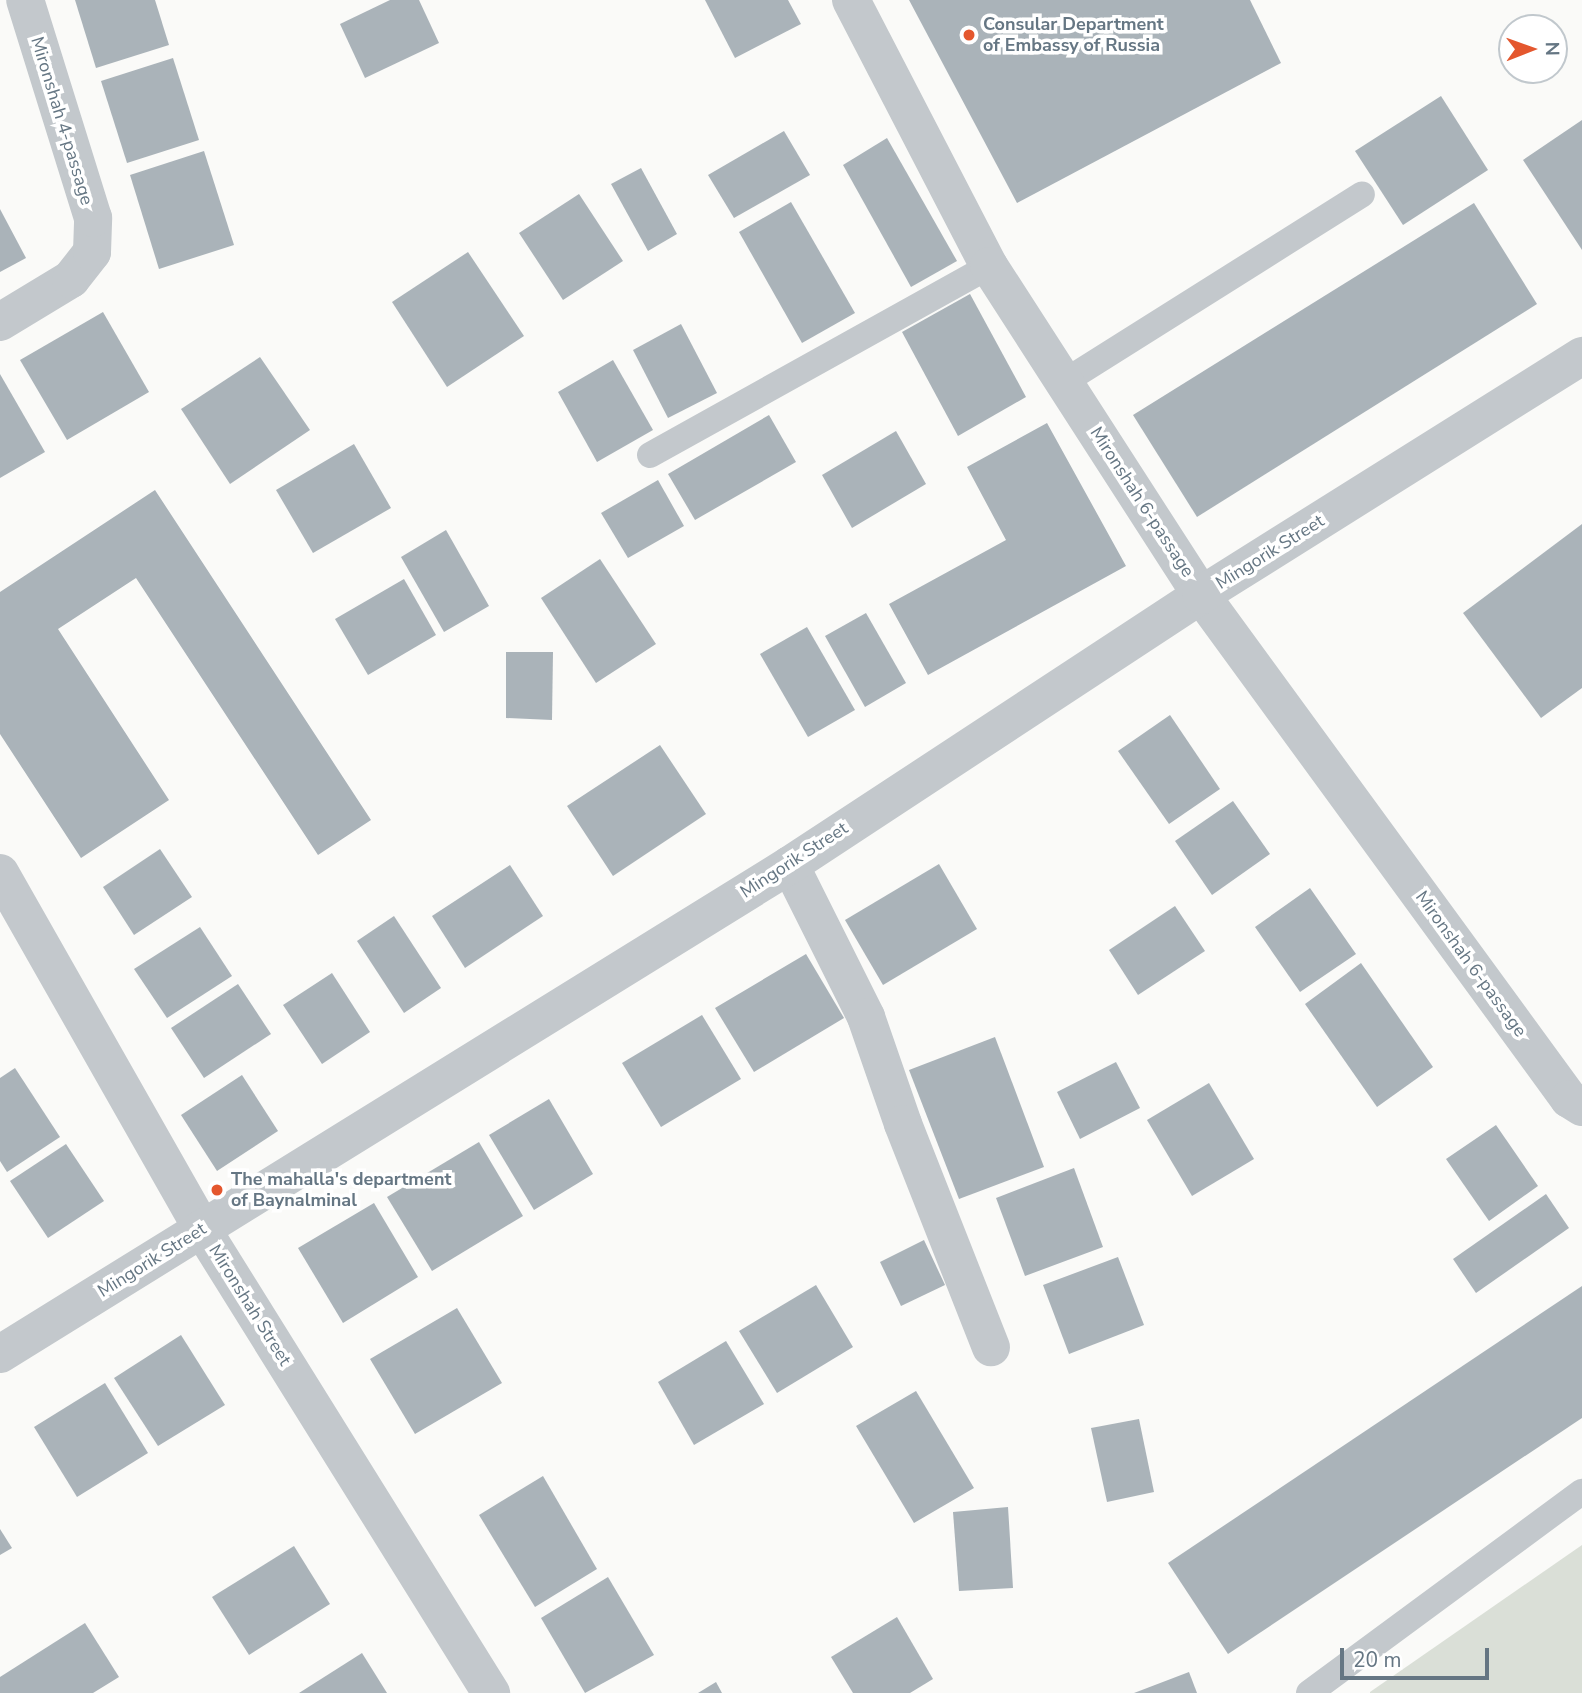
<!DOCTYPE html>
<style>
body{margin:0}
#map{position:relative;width:1582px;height:1693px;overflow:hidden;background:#fafaf8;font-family:"Nunito Sans",sans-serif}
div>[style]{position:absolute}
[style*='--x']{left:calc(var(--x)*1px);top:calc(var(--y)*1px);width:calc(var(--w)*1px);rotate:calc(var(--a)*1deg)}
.green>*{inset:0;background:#dadfd7}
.building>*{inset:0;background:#aab3b9}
.service>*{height:26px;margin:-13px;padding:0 13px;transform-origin:13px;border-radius:13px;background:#c3c8cc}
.minor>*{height:38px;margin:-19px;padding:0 19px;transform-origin:19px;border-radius:19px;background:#c3c8cc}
.dots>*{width:19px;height:19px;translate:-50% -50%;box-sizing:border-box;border:4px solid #fff;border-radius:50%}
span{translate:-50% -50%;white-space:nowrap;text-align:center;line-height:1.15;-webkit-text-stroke:7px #fff;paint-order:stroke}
.poi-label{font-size:18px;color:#657683;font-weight:700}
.left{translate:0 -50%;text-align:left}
.street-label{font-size:18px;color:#657683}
.north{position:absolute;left:1498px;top:14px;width:70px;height:70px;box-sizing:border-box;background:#fff;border:2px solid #c1c8cd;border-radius:50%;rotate:89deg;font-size:19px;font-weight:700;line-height:28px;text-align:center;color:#657683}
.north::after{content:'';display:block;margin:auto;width:24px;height:32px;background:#e4572e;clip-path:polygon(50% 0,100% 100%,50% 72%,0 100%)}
.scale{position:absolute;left:1340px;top:1648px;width:149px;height:32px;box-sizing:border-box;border:4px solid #657683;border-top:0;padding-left:9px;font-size:21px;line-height:24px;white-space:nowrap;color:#657683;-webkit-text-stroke:5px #fff;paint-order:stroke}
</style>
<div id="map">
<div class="green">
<i style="clip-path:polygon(1582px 1545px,1582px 1693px,1370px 1693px,1370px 1692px)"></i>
</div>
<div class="building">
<i style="clip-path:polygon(75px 0,155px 0,169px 45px,96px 68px)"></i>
<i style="clip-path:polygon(390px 0,419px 0,439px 43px,365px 78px,340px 24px)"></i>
<i style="clip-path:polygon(705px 0,788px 0,801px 24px,735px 58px)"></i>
<i style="clip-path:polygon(909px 0,1250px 0,1281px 63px,1017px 203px)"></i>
<i style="clip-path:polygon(173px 58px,199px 140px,127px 163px,101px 81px)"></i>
<i style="clip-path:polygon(1441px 96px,1488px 170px,1403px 225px,1355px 151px)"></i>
<i style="clip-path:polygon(1582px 120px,1582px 250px,1523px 160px)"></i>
<i style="clip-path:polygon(784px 131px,810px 175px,734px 218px,708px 175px)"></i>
<i style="clip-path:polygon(887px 138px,957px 261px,911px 287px,843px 165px)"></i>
<i style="clip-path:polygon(204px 151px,234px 245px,159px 269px,130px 175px)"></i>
<i style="clip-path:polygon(641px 168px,677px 234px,648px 251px,611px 184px)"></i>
<i style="clip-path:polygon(579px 194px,623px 261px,563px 300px,519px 233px)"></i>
<i style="clip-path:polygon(791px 202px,855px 313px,802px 343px,739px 232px)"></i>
<i style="clip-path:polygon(1474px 203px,1537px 304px,1197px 517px,1133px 415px)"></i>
<i style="clip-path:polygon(0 209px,26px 258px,0 272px)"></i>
<i style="clip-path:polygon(468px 252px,524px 336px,447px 387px,392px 302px)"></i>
<i style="clip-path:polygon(970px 294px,1026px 397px,958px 436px,902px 332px)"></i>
<i style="clip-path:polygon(103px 312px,149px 392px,67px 440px,20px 360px)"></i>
<i style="clip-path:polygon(681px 324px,717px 393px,668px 418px,633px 350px)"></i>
<i style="clip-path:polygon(260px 357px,310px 430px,230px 484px,181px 409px)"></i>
<i style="clip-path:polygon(613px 360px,653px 430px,597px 462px,558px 392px)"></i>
<i style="clip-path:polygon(0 374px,45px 452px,0 478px)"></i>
<i style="clip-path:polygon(769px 415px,796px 462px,695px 520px,668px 474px)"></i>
<i style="clip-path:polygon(1047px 423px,1126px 566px,928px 675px,889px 604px,1006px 540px,967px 467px)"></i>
<i style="clip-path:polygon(896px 431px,926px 484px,852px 528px,822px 475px)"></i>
<i style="clip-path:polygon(354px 444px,391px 508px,313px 553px,276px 490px)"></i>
<i style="clip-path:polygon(658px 480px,684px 526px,628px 558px,601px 513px)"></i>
<i style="clip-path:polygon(155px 490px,371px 820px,318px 855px,136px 578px,58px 629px,169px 800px,81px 858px,0 734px,0 592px)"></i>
<i style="clip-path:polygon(1582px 524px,1582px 688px,1541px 718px,1463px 613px)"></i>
<i style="clip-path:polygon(446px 530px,489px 606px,444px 632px,401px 557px)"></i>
<i style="clip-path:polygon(600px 559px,656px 644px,596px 683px,541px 598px)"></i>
<i style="clip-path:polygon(404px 579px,436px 635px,368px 675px,335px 619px)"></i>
<i style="clip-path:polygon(866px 613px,906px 683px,865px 707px,825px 636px)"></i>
<i style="clip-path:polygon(807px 627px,855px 710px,808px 737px,760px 654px)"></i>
<i style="clip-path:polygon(506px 652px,553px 652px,552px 720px,506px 718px)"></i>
<i style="clip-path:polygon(1170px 715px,1220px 789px,1169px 824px,1118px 751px)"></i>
<i style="clip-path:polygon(660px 745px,706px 814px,613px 876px,567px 806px)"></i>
<i style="clip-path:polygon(1233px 801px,1270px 854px,1212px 895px,1175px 841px)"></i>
<i style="clip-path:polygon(160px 849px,192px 897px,134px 935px,103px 887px)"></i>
<i style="clip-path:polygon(939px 864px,977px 929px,883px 985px,845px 920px)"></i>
<i style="clip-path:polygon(510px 865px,543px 916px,465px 968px,432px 916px)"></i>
<i style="clip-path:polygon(1310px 888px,1356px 954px,1300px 992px,1255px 927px)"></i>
<i style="clip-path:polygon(1175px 906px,1205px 951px,1138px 995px,1109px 950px)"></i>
<i style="clip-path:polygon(394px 916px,441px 988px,404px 1013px,357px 941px)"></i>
<i style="clip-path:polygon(200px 927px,232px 976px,167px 1018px,134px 969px)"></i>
<i style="clip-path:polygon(806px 954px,844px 1018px,754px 1072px,715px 1008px)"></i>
<i style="clip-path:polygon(1361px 963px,1433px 1067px,1377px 1107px,1305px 1004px)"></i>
<i style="clip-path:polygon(332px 973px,370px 1032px,322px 1064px,283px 1005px)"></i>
<i style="clip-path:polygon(238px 984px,271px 1034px,204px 1078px,171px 1028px)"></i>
<i style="clip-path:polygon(702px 1015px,741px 1079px,661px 1127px,622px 1063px)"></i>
<i style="clip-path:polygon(995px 1037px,1044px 1167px,959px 1199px,909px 1070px)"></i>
<i style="clip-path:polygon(1116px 1062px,1140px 1108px,1080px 1139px,1057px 1092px)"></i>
<i style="clip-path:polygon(15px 1068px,60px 1137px,7px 1172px,0 1161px,0 1078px)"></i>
<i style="clip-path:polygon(242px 1075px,278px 1131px,217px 1171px,181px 1115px)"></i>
<i style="clip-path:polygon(1209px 1083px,1254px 1159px,1192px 1196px,1147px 1120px)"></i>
<i style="clip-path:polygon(549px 1099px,593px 1174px,534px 1210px,489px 1135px)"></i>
<i style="clip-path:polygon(1496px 1125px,1538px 1186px,1489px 1221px,1446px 1159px)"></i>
<i style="clip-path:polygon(479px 1142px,523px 1216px,432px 1271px,387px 1197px)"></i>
<i style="clip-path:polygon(66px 1144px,104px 1201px,48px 1238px,10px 1181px)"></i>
<i style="clip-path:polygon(1074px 1168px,1103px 1247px,1025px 1276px,996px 1198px)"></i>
<i style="clip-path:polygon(1546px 1194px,1569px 1228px,1476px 1293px,1453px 1259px)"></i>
<i style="clip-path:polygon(374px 1203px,418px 1277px,343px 1323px,298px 1248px)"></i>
<i style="clip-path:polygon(924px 1240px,945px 1285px,901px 1306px,880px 1262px)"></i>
<i style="clip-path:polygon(1118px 1257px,1144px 1325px,1069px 1354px,1043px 1285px)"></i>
<i style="clip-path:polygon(816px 1285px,853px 1347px,777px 1393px,739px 1331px)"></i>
<i style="clip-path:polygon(1582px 1286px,1582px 1418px,1228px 1654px,1168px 1563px)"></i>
<i style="clip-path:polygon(457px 1308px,502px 1383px,415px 1434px,370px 1359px)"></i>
<i style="clip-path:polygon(181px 1335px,225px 1405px,158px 1446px,114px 1378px)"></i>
<i style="clip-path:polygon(726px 1341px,764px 1404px,694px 1445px,658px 1382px)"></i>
<i style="clip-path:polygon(105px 1383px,148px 1453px,77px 1497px,34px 1427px)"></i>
<i style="clip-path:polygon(916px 1391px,974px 1488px,914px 1523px,856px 1426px)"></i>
<i style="clip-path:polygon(1139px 1419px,1154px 1492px,1107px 1502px,1091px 1428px)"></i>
<i style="clip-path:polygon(543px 1476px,597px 1569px,535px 1607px,479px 1515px)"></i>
<i style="clip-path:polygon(1008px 1507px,1013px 1588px,959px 1591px,953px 1512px)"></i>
<i style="clip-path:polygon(0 1529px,12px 1548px,0 1555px)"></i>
<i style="clip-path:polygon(294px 1546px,330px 1604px,249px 1655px,212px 1597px)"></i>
<i style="clip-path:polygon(608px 1577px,654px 1655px,585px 1693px,541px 1618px)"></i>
<i style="clip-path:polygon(897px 1617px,933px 1679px,910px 1693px,853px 1693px,831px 1657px)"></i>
<i style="clip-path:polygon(85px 1623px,119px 1677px,93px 1693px,0 1693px,0 1677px)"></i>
<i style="clip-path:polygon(362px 1653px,387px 1693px,299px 1693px)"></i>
<i style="clip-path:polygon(1189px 1672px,1197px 1693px,1134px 1693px)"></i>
<i style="clip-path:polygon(716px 1682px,722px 1693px,698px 1693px)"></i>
</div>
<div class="service">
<i style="--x:1064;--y:382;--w:352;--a:-32.2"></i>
<i style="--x:650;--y:455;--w:388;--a:-29.1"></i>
<i style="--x:1309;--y:1693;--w:339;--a:-36.4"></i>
</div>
<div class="minor">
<i style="--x:851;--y:0;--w:300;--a:62.6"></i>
<i style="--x:989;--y:266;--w:391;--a:57.2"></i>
<i style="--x:1201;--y:595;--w:624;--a:53.86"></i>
<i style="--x:1569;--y:1099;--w:15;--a:32"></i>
<i style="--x:0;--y:322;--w:83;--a:-31.2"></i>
<i style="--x:71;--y:279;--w:34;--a:-52"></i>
<i style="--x:92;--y:252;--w:34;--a:-88"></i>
<i style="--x:93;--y:218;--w:228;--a:-107.3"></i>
<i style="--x:790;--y:865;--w:170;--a:63.4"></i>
<i style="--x:866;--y:1017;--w:113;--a:70.9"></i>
<i style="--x:903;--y:1124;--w:240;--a:68.5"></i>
<i style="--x:0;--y:873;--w:409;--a:60.4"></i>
<i style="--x:202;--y:1229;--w:547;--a:58.08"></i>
<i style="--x:0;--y:1354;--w:929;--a:-31.76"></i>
<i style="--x:790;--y:865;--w:492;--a:-33.3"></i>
<i style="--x:1201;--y:595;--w:450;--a:-32.1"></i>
</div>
<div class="dots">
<i style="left:969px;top:35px;background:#e4572e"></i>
<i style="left:217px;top:1190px;background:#e4572e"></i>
</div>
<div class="poi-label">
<span class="left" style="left:983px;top:35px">Consular Department<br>of Embassy of Russia</span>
<span class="left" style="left:231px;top:1190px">The mahalla's department<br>of Baynalminal</span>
</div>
<div class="street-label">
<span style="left:62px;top:121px;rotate:73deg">Mironshah 4-passage</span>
<span style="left:1142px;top:502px;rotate:57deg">Mironshah 6-passage</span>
<span style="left:1270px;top:552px;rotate:-32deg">Mingorik Street</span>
<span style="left:794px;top:860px;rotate:-33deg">Mingorik Street</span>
<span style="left:1471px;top:964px;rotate:54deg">Mironshah 6-passage</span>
<span style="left:152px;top:1260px;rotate:-32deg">Mingorik Street</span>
<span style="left:250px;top:1305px;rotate:58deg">Mironshah Street</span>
</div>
<div class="north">N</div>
<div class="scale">20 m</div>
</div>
